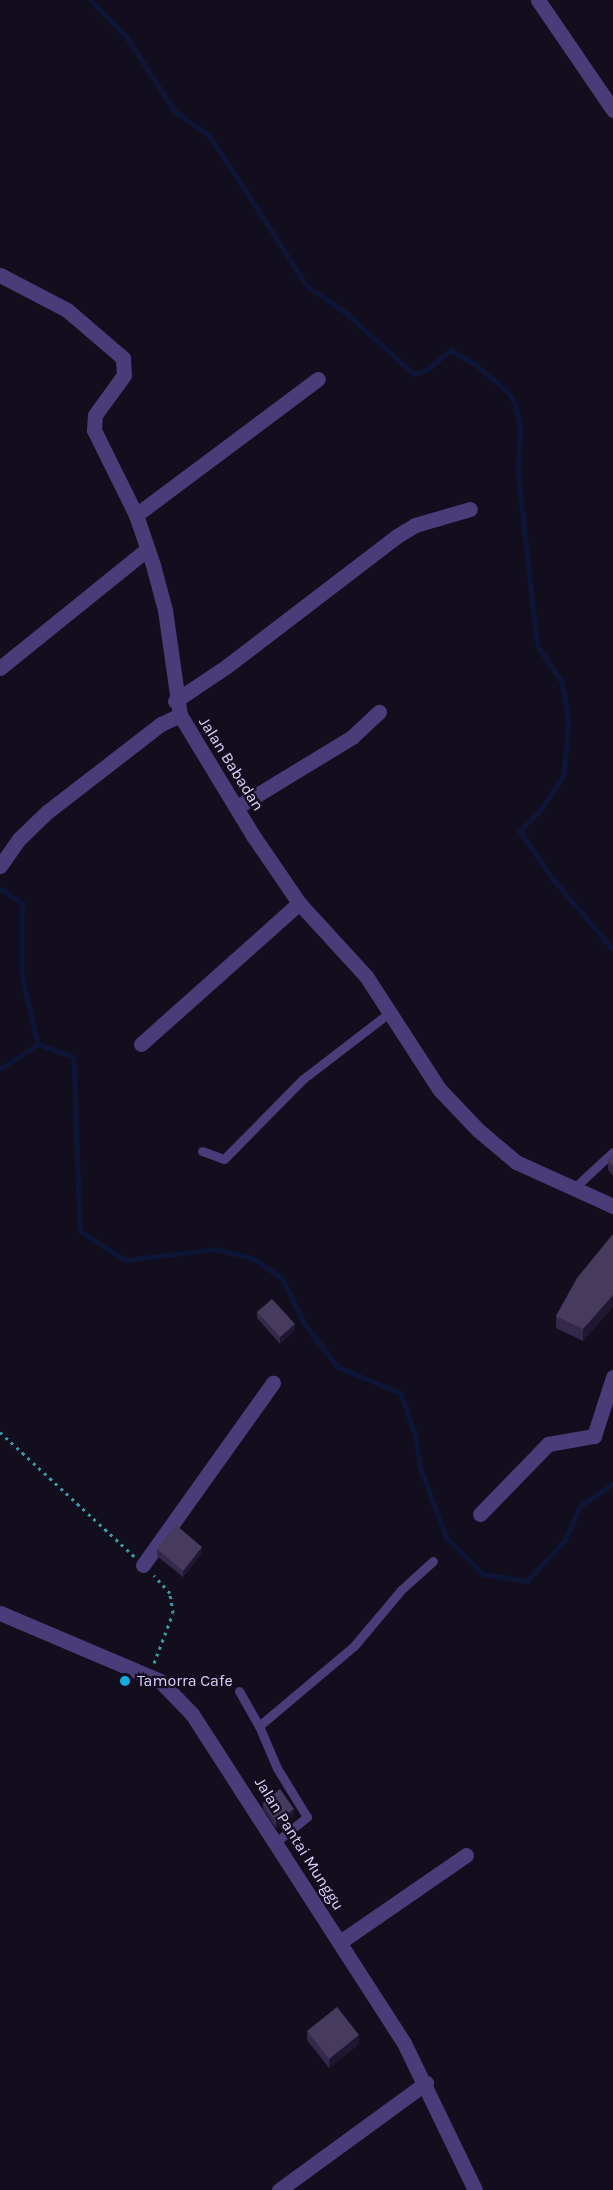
<!DOCTYPE html>
<style>
body{margin:0}
#map{position:relative;width:613px;height:2190px;overflow:hidden;background:#130e1e;font-family:Karla,sans-serif}
div>[style]{position:absolute}
[style*='--x']{left:calc(var(--x)*1px);top:calc(var(--y)*1px);width:calc(var(--w)*1px);rotate:calc(var(--a)*1deg)}
.stream>*{height:4.5px;margin:-2.25px;padding:0 2.25px;transform-origin:2.25px;border-radius:2.25px;background:#0d1637}
.path>*{height:3px;margin-top:-1.5px;transform-origin:0;background:repeating-linear-gradient(90deg,#389ba6 0 3px,transparent 0 7.5px)}
.service>*{height:9px;margin:-4.5px;padding:0 4.5px;transform-origin:4.5px;border-radius:4.5px;background:#483d78}
.minor>*{height:15px;margin:-7.5px;padding:0 7.5px;transform-origin:7.5px;border-radius:7.5px;background:#483d78}
.wall>*{inset:0;background:#34294a}
.shaded-wall>*{inset:0;background:#1f1631}
.building>*{inset:0;background:#463a5d}
.dots>*{width:16px;height:16px;translate:-50% -50%;box-sizing:border-box;border:3px solid #130e1e;border-radius:50%}
span{translate:-50% -50%;white-space:nowrap;text-align:center;line-height:1.15;-webkit-text-stroke:4.5px #130e1e;paint-order:stroke}
.street-label{font-size:16px;color:#dbcffb}
.poi-label{font-size:16px;color:#dbcffb}
.left{translate:0 -50%;text-align:left}
</style>
<div id="map">
<div class="stream">
<i style="--x:91;--y:0;--w:50;--a:45.8"></i>
<i style="--x:126;--y:36;--w:90;--a:56.8"></i>
<i style="--x:175;--y:111;--w:43;--a:35.5"></i>
<i style="--x:210;--y:136;--w:180;--a:57"></i>
<i style="--x:308;--y:287;--w:43;--a:33.7"></i>
<i style="--x:344;--y:311;--w:94;--a:42"></i>
<i style="--x:414;--y:374;--w:15;--a:-20"></i>
<i style="--x:428;--y:369;--w:30;--a:-40"></i>
<i style="--x:451;--y:350;--w:28;--a:30"></i>
<i style="--x:475;--y:364;--w:42;--a:40.2"></i>
<i style="--x:507;--y:391;--w:14;--a:56"></i>
<i style="--x:515;--y:403;--w:27;--a:77"></i>
<i style="--x:521;--y:429;--w:41;--a:94.2"></i>
<i style="--x:518;--y:470;--w:164;--a:83.7"></i>
<i style="--x:536;--y:633;--w:15;--a:79"></i>
<i style="--x:539;--y:648;--w:41;--a:55.9"></i>
<i style="--x:562;--y:682;--w:39;--a:80"></i>
<i style="--x:569;--y:720;--w:55;--a:95.2"></i>
<i style="--x:564;--y:775;--w:42;--a:123.3"></i>
<i style="--x:541;--y:810;--w:30;--a:135"></i>
<i style="--x:520;--y:831;--w:58;--a:55.5"></i>
<i style="--x:553;--y:879;--w:92;--a:49.4"></i>
<i style="--x:0;--y:888;--w:27;--a:34"></i>
<i style="--x:22;--y:903;--w:72;--a:90"></i>
<i style="--x:22;--y:975;--w:71;--a:76.9"></i>
<i style="--x:0;--y:1069;--w:45;--a:-33.3"></i>
<i style="--x:38;--y:1044;--w:38;--a:20"></i>
<i style="--x:74;--y:1057;--w:174;--a:88"></i>
<i style="--x:80;--y:1231;--w:54;--a:32.8"></i>
<i style="--x:125;--y:1260;--w:92;--a:-6.9"></i>
<i style="--x:216;--y:1249;--w:38;--a:14"></i>
<i style="--x:253;--y:1258;--w:37;--a:35"></i>
<i style="--x:283;--y:1279;--w:49;--a:64.5"></i>
<i style="--x:304;--y:1323;--w:56;--a:52.3"></i>
<i style="--x:338;--y:1367;--w:68;--a:22.4"></i>
<i style="--x:401;--y:1393;--w:46;--a:71.2"></i>
<i style="--x:416;--y:1437;--w:30;--a:82"></i>
<i style="--x:420;--y:1467;--w:76;--a:69.2"></i>
<i style="--x:447;--y:1538;--w:51;--a:45"></i>
<i style="--x:483;--y:1574;--w:45;--a:9"></i>
<i style="--x:527;--y:1581;--w:56;--a:-47.2"></i>
<i style="--x:565;--y:1540;--w:37;--a:-66"></i>
<i style="--x:580;--y:1506;--w:40;--a:-34"></i>
</div>
<div class="path">
<i style="--x:0;--y:1432;--w:183;--a:42.8"></i>
<i style="--x:154;--y:1663;--w:53;--a:-69.2"></i>
<i style="--x:173;--y:1613;--w:20;--a:-99"></i>
<i style="--x:170;--y:1593;--w:24;--a:-132"></i>
</div>
<div class="service">
<i style="--x:202;--y:1151;--w:23;--a:20"></i>
<i style="--x:224;--y:1159;--w:112;--a:-45.4"></i>
<i style="--x:303;--y:1079;--w:108;--a:-37.5"></i>
<i style="--x:573;--y:1189;--w:54;--a:-42.8"></i>
<i style="--x:239;--y:1691;--w:40;--a:60.3"></i>
<i style="--x:276;--y:1842;--w:40;--a:-39"></i>
<i style="--x:307;--y:1817;--w:57;--a:-121.5"></i>
<i style="--x:277;--y:1768;--w:46;--a:-113.2"></i>
<i style="--x:259;--y:1726;--w:124;--a:-40.1"></i>
<i style="--x:354;--y:1646;--w:73;--a:-50"></i>
<i style="--x:401;--y:1590;--w:43;--a:-42.2"></i>
</div>
<div class="minor">
<i style="--x:538;--y:0;--w:133;--a:55.7"></i>
<i style="--x:0;--y:275;--w:76;--a:27.6"></i>
<i style="--x:67;--y:310;--w:74;--a:40.6"></i>
<i style="--x:123;--y:358;--w:17;--a:87"></i>
<i style="--x:124;--y:375;--w:49;--a:125.9"></i>
<i style="--x:95;--y:415;--w:15;--a:94"></i>
<i style="--x:94;--y:430;--w:95;--a:63.7"></i>
<i style="--x:136;--y:515;--w:53;--a:71.2"></i>
<i style="--x:153;--y:565;--w:47;--a:75.1"></i>
<i style="--x:165;--y:610;--w:106;--a:81.9"></i>
<i style="--x:180;--y:715;--w:143;--a:58.8"></i>
<i style="--x:254;--y:837;--w:80;--a:55.7"></i>
<i style="--x:299;--y:903;--w:99;--a:47.5"></i>
<i style="--x:366;--y:976;--w:135;--a:57.1"></i>
<i style="--x:439;--y:1089;--w:57;--a:46.4"></i>
<i style="--x:478;--y:1130;--w:50;--a:40.1"></i>
<i style="--x:516;--y:1162;--w:107;--a:24.4"></i>
<i style="--x:136;--y:515;--w:227;--a:-36.8"></i>
<i style="--x:0;--y:668;--w:188;--a:-38.9"></i>
<i style="--x:175;--y:701;--w:63;--a:-33.9"></i>
<i style="--x:227;--y:666;--w:214;--a:-37.4"></i>
<i style="--x:397;--y:536;--w:21;--a:-31"></i>
<i style="--x:415;--y:525;--w:57;--a:-16.2"></i>
<i style="--x:237;--y:807;--w:135;--a:-31.3"></i>
<i style="--x:352;--y:737;--w:37;--a:-43"></i>
<i style="--x:0;--y:866;--w:33;--a:-55"></i>
<i style="--x:19;--y:839;--w:39;--a:-44"></i>
<i style="--x:47;--y:812;--w:144;--a:-37.7"></i>
<i style="--x:161;--y:724;--w:21;--a:-25"></i>
<i style="--x:141;--y:1044;--w:212;--a:-41.7"></i>
<i style="--x:480;--y:1514;--w:98;--a:-45.8"></i>
<i style="--x:548;--y:1444;--w:47;--a:-9.9"></i>
<i style="--x:594;--y:1436;--w:62;--a:-72.1"></i>
<i style="--x:143;--y:1565;--w:224;--a:-54.5"></i>
<i style="--x:0;--y:1613;--w:174;--a:23"></i>
<i style="--x:160;--y:1681;--w:46;--a:45.9"></i>
<i style="--x:192;--y:1714;--w:391;--a:57.2"></i>
<i style="--x:404;--y:2043;--w:163;--a:64.2"></i>
<i style="--x:340;--y:1942;--w:153;--a:-34.6"></i>
<i style="--x:279;--y:2190;--w:182;--a:-36.1"></i>
</div>
<div class="wall">
<i style="clip-path:polygon(613px 1155px,613px 1176px,608px 1170px,608px 1161px)"></i>
<i style="clip-path:polygon(613px 1234px,613px 1307px,583px 1341px,556px 1328px,556px 1316px)"></i>
<i style="clip-path:polygon(257px 1312px,295px 1330px,280px 1344px,257px 1318px)"></i>
<i style="clip-path:polygon(157px 1549px,202px 1553px,183px 1577px,157px 1556px)"></i>
<i style="clip-path:polygon(263px 1803px,294px 1815px,276px 1828px,263px 1809px)"></i>
<i style="clip-path:polygon(307px 2031px,359px 2044px,329px 2068px,307px 2040px)"></i>
</div>
<div class="shaded-wall">
<i style="clip-path:polygon(613px 1295px,613px 1307px,583px 1341px,583px 1329px)"></i>
<i style="clip-path:polygon(295px 1324px,295px 1330px,280px 1344px,280px 1337px)"></i>
<i style="clip-path:polygon(202px 1547px,202px 1553px,183px 1577px,183px 1571px)"></i>
<i style="clip-path:polygon(294px 1809px,294px 1815px,276px 1828px,276px 1822px)"></i>
<i style="clip-path:polygon(359px 2035px,359px 2044px,329px 2068px,329px 2059px)"></i>
</div>
<div class="building">
<i style="clip-path:polygon(613px 1155px,613px 1166px,608px 1161px)"></i>
<i style="clip-path:polygon(613px 1234px,613px 1295px,583px 1329px,556px 1316px,577px 1278px)"></i>
<i style="clip-path:polygon(272px 1299px,295px 1324px,280px 1337px,257px 1312px)"></i>
<i style="clip-path:polygon(176px 1525px,202px 1547px,183px 1571px,157px 1549px)"></i>
<i style="clip-path:polygon(280px 1789px,294px 1809px,276px 1822px,263px 1803px)"></i>
<i style="clip-path:polygon(337px 2007px,359px 2035px,329px 2059px,307px 2031px)"></i>
</div>
<div class="dots">
<i style="left:125px;top:1681px;background:#14ade1"></i>
</div>
<div class="street-label">
<span style="left:231px;top:764px;rotate:58deg">Jalan Babadan</span>
<span style="left:299px;top:1844px;rotate:58deg">Jalan Pantai Munggu</span>
</div>
<div class="poi-label">
<span class="left" style="left:137px;top:1681px">Tamorra Cafe</span>
</div>
</div>
